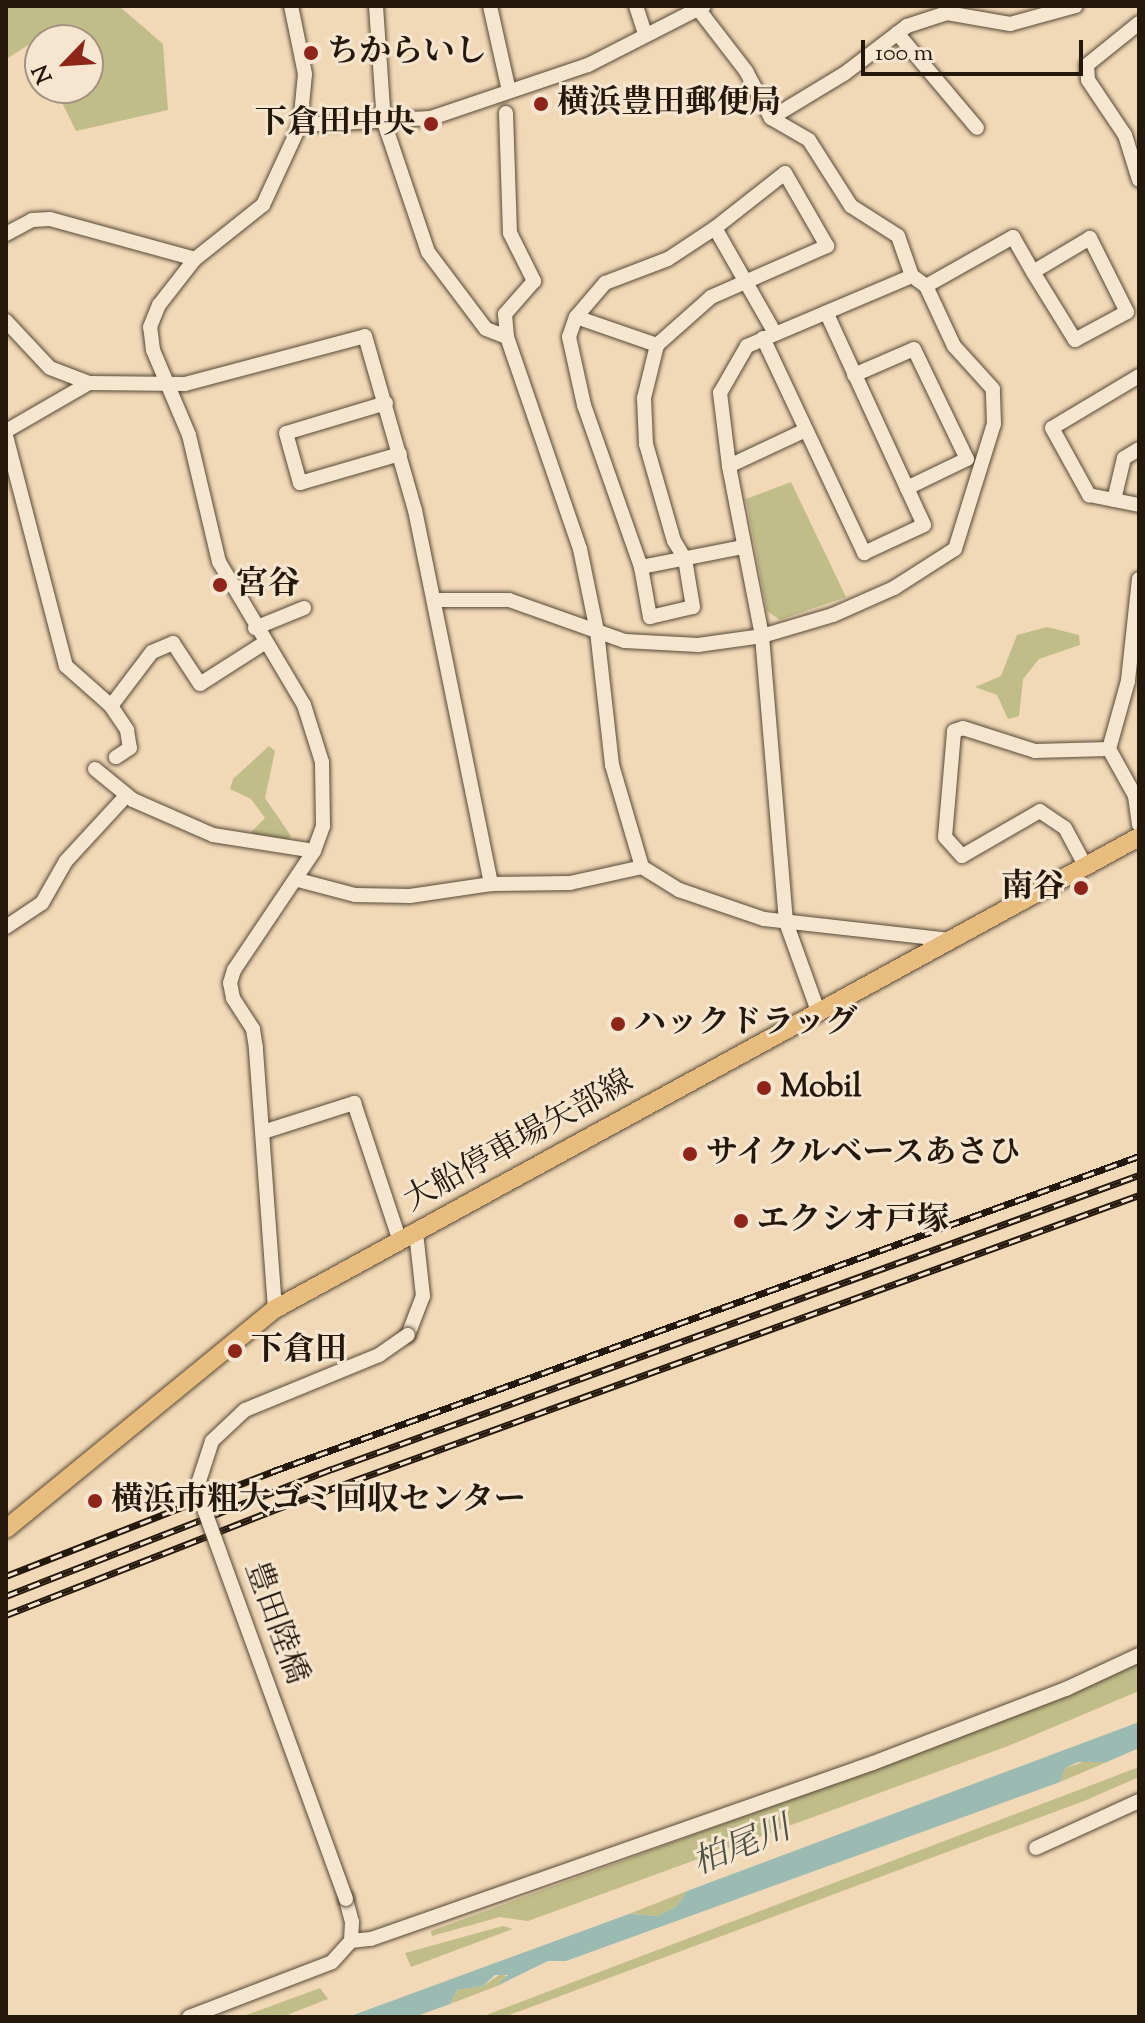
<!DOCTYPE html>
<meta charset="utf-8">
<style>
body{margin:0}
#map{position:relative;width:1145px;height:2023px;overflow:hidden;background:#f1d9b7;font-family:"Sorts Mill Goudy","Noto Serif JP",serif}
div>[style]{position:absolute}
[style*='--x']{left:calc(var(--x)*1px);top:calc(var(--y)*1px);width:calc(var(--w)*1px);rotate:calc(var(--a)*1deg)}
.green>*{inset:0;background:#c1bd89}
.water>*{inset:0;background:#9bbab2}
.roads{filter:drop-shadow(0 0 2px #574836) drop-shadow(0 0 2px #574836)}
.minor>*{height:14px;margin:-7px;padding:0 7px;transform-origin:7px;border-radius:7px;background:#f6e6d0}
.major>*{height:18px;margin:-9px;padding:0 9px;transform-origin:9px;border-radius:9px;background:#e8bc7c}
.rail>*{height:7px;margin-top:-3.5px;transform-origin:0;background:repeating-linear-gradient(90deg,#f6e6d0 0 12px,#24180b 0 24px);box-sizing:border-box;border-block:2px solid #24180b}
.bridges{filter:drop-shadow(0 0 2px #574836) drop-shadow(0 0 2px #574836)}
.minor-bridge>*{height:14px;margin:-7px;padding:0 7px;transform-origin:7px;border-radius:7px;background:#f6e6d0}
.dots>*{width:22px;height:22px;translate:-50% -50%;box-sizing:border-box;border:4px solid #f6e6d0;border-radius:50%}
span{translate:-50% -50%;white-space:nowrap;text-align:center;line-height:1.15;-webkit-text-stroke:6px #f6e6d0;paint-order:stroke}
.poi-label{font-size:32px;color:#24180b;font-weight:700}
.left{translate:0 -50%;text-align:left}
.right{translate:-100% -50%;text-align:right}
.street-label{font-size:32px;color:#24180b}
.water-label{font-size:34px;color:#4e5145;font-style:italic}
.frame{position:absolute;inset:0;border:8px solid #24180b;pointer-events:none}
.north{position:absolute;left:24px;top:24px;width:80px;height:80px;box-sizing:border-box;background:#f6e6d0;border:2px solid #a29481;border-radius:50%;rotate:245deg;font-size:22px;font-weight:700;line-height:32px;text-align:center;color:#24180b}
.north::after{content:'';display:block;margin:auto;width:28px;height:36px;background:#8f2418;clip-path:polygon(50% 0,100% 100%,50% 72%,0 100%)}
.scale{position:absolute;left:861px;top:40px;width:222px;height:36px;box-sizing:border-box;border:4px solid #24180b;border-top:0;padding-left:10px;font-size:24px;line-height:28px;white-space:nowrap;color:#24180b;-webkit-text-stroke:6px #f6e6d0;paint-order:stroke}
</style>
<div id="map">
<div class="green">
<i style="clip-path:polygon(6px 6px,119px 6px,163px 44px,168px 110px,76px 131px,55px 88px,88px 88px,88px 40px,40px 40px,40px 59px,32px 43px,6px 59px)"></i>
<i style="clip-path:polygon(791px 482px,846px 597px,780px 620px,767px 611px,746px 499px)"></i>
<i style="clip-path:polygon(1047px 627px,1079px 635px,1080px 645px,1039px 659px,1023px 679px,1019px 716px,1008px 719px,997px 695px,975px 687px,1001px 676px,1017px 635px)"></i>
<i style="clip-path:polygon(269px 746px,275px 751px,265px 798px,291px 836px,288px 840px,256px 837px,251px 832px,265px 818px,251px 799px,230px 789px,233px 779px)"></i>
<i style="clip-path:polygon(1139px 1662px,1139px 1691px,1008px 1746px,528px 1921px,500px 1917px,432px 1936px,431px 1931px,851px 1777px)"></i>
<i style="clip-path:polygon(1092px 1759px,1107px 1762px,1060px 1782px,1065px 1768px)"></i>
<i style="clip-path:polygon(1139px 1767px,1139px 1777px,1084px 1801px,504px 2017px,481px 2017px)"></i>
<i style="clip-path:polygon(687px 1891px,677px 1906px,658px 1916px,629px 1914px)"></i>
<i style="clip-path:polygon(503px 1926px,513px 1929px,411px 1967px,405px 1953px)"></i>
<i style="clip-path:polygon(502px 1973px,508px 1978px,497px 1986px,450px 2004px,457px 1990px,483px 1986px)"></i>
<i style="clip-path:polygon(320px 1988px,328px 1999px,282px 2017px,241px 2017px)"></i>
</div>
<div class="water">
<i style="clip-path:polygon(1139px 1722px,1139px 1748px,1107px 1762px,1078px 1762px,1065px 1768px,1060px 1782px,566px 1961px,548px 1961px,497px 1986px,508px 1975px,495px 1975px,483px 1986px,457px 1990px,450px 2004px,414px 2017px,348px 2017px,629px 1914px,658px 1916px,677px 1906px,687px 1891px)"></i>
</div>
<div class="roads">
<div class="minor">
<i style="--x:376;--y:6;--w:116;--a:86.1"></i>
<i style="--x:384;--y:122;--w:137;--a:71.3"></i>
<i style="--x:428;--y:252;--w:96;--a:53"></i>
<i style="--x:486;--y:329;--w:22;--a:21"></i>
<i style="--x:507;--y:337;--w:224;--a:71"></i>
<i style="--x:580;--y:549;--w:84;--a:78.3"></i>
<i style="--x:597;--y:631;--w:135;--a:83.6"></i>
<i style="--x:612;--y:765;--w:106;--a:73.6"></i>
<i style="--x:642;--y:867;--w:44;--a:31.9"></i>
<i style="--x:679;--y:890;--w:90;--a:18.8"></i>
<i style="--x:764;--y:919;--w:187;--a:6.4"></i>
<i style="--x:490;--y:6;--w:87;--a:77.4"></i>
<i style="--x:636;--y:6;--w:29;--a:72"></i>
<i style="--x:1139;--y:23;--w:67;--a:141.1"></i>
<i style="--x:1087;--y:65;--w:15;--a:86"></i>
<i style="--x:1088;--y:80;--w:66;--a:56.1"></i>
<i style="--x:1125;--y:135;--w:47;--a:72.7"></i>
<i style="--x:897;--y:33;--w:124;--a:49.9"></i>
<i style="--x:506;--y:113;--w:120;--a:88.1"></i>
<i style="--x:510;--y:233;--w:54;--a:63.4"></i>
<i style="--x:534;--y:281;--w:44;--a:131.3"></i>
<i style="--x:505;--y:314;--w:23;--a:85"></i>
<i style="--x:771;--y:118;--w:85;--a:-31.1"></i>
<i style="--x:844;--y:74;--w:79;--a:-37.3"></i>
<i style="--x:907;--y:26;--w:42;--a:-18"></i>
<i style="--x:947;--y:13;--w:64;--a:9.9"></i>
<i style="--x:1010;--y:24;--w:68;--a:-15.3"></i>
<i style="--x:300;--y:125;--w:131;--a:-3.1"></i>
<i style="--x:431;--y:118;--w:166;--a:-18.7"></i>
<i style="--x:588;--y:65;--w:130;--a:-27"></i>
<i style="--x:6;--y:234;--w:30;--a:-28"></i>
<i style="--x:32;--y:220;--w:18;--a:-3"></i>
<i style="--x:50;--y:219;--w:150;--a:15.4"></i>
<i style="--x:926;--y:286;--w:100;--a:-29.4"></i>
<i style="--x:1013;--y:237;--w:40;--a:60.3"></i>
<i style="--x:1033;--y:272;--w:80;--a:58.3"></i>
<i style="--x:1075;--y:340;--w:59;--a:-28.3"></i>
<i style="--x:1127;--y:312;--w:83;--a:-116.6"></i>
<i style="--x:1090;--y:238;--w:66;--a:149.2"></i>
<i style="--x:576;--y:317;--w:86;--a:19.1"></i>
<i style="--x:657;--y:345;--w:72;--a:-41.6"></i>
<i style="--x:711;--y:297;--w:127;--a:-23.7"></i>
<i style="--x:827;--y:246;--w:84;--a:-119.9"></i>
<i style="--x:785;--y:173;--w:89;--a:141.8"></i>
<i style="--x:6;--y:321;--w:64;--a:46.9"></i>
<i style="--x:50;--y:368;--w:42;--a:21"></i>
<i style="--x:89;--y:383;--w:96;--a:0.6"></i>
<i style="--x:185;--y:384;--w:186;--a:-14.9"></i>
<i style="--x:365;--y:336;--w:181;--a:74"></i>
<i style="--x:415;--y:510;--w:382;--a:78.5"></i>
<i style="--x:763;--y:338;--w:238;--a:64.8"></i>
<i style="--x:864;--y:553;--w:66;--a:-25"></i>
<i style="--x:924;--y:525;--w:234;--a:-114.7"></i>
<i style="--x:854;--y:375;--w:65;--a:-23.4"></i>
<i style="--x:914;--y:349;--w:122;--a:64.3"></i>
<i style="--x:967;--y:459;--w:67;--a:154.2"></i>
<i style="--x:1139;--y:376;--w:101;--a:149.1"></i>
<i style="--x:1052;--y:428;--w:77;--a:61.1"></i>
<i style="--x:1089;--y:495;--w:51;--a:11.3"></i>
<i style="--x:386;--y:403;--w:104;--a:163.3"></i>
<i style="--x:286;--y:433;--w:52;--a:74.4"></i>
<i style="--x:300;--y:483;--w:104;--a:-16.2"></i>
<i style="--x:6;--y:431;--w:96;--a:-30"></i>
<i style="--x:6;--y:436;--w:238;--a:75.4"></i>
<i style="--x:66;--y:666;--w:60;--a:41.6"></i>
<i style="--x:111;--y:706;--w:29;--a:56"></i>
<i style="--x:127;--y:730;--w:18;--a:81"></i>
<i style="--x:130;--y:748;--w:17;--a:147"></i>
<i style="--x:729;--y:466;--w:85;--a:-25.1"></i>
<i style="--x:1114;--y:500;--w:43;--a:-76.6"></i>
<i style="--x:1124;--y:458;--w:17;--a:-31"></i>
<i style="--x:743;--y:547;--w:104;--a:168.9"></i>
<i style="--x:641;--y:567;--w:172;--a:-109.4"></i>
<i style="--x:584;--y:405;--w:70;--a:-102.4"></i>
<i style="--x:569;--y:337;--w:21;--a:-71"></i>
<i style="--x:576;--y:317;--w:45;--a:-49.5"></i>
<i style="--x:605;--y:283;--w:67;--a:-20.9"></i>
<i style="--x:668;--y:259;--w:56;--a:-33.4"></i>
<i style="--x:715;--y:228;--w:121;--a:60.3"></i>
<i style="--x:641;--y:567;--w:51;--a:79.8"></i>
<i style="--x:650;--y:617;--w:44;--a:-13.1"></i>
<i style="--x:693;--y:607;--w:49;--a:-99.5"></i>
<i style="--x:685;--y:559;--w:21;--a:-121"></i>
<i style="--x:674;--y:541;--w:101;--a:-106.1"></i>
<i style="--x:646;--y:444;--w:46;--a:-92.5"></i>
<i style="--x:644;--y:398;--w:55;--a:-76.2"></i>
<i style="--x:1139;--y:579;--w:103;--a:96.2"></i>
<i style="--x:1128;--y:681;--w:71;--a:105.6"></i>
<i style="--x:1109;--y:749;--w:54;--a:61"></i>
<i style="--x:1135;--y:796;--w:29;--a:82"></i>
<i style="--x:435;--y:600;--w:74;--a:0"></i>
<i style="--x:509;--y:600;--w:123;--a:19.5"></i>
<i style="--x:625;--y:641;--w:73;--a:3.1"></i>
<i style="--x:698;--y:645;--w:65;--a:-8"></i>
<i style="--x:762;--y:636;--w:74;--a:-16.5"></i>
<i style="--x:833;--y:615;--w:67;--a:-23.9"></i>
<i style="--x:894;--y:588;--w:72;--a:-32.6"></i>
<i style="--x:955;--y:549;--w:131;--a:-72.7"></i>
<i style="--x:994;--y:424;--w:35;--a:-92"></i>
<i style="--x:993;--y:389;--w:58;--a:-132.2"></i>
<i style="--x:954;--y:346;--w:66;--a:-115"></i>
<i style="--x:926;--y:286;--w:17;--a:-144"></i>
<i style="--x:912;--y:276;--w:42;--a:-109.3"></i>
<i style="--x:898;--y:236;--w:56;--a:-147.4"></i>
<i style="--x:851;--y:206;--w:78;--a:-122.5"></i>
<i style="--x:809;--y:140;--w:44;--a:-149.9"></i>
<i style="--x:771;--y:118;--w:53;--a:-118"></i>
<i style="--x:746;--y:71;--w:82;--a:-127.6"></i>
<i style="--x:255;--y:628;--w:53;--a:-22.2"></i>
<i style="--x:111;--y:706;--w:68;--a:-52.8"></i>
<i style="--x:152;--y:652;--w:23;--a:-23"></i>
<i style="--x:173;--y:643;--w:49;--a:56.6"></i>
<i style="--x:200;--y:684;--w:76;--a:-32.6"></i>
<i style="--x:95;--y:769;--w:49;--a:39.2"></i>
<i style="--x:133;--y:800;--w:87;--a:23.6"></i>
<i style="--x:213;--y:835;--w:102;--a:9"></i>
<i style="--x:1086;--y:867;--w:44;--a:-118.3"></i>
<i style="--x:1065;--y:828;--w:30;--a:-146"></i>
<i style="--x:1040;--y:811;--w:90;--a:150"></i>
<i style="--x:962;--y:856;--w:25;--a:-132"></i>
<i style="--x:945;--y:837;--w:106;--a:-85.1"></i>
<i style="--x:954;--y:731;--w:9;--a:-18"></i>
<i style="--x:963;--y:728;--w:76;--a:17.7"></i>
<i style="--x:1035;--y:751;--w:74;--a:-1.5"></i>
<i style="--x:298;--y:880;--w:59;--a:14.7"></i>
<i style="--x:355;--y:895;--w:55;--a:1"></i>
<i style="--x:410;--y:896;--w:82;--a:-8.4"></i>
<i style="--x:491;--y:884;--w:79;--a:-0.7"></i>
<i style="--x:570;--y:883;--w:74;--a:-12.5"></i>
<i style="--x:6;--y:927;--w:43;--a:-33.7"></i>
<i style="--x:42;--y:903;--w:48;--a:-60.3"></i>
<i style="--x:66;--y:861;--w:88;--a:-47.3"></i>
<i style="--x:818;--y:1011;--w:95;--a:-109.8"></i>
<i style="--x:786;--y:922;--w:287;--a:-94.8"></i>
<i style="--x:762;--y:636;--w:173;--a:-101"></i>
<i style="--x:729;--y:466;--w:74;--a:-97"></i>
<i style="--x:720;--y:393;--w:54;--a:-60.1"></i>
<i style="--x:747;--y:346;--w:179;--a:-23"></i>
<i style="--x:263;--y:1132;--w:96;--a:-17.7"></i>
<i style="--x:354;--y:1103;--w:145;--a:71.6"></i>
<i style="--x:275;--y:1309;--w:262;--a:-94.2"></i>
<i style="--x:256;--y:1048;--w:19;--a:-99"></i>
<i style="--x:253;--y:1029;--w:37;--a:-123"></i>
<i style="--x:233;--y:998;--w:15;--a:-101"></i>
<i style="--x:230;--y:983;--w:14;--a:-73"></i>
<i style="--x:234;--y:970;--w:143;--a:-56.1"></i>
<i style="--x:314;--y:851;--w:27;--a:-70"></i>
<i style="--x:323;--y:826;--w:64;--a:-90.9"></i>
<i style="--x:322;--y:762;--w:60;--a:-107.5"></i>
<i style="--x:304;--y:705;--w:166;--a:-120.7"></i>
<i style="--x:219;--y:562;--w:130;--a:-103.3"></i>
<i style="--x:189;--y:435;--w:92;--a:-113"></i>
<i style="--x:153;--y:350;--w:23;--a:-97"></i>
<i style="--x:150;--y:327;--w:24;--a:-68"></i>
<i style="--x:159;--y:305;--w:58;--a:-52"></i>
<i style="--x:195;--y:259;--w:87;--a:-38.5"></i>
<i style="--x:263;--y:205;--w:88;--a:-65.2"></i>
<i style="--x:300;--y:125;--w:51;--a:-84.4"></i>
<i style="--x:305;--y:74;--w:69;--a:-101.6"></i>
<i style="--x:408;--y:1335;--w:42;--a:-69"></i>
<i style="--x:423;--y:1296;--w:63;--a:-96.3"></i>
<i style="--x:1036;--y:1848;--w:113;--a:-24.5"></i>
<i style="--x:351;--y:1941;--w:20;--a:-6"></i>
<i style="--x:371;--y:1939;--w:532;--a:-19.32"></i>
<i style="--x:873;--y:1763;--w:207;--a:-21"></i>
<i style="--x:1066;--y:1689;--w:81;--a:-25"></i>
<i style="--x:189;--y:2017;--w:153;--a:-21"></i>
<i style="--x:332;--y:1962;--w:28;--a:-48"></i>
<i style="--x:351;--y:1941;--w:19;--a:-87"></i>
<i style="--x:352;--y:1922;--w:24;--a:-105"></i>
</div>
<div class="major">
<i style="--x:6;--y:1529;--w:348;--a:-39.3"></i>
<i style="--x:275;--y:1309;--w:985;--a:-28.65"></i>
</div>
</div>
<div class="rail">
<i style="--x:6;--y:1576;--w:285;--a:-21.4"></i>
<i style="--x:271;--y:1472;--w:924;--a:-20"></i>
<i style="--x:6;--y:1596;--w:350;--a:-21.3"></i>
<i style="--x:332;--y:1469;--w:859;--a:-20.02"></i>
<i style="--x:6;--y:1615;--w:302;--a:-21.4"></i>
<i style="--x:287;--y:1505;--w:907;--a:-19.99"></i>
</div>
<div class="bridges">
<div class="minor-bridge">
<i style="--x:346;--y:1899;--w:413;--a:-110"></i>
<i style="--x:205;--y:1511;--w:31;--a:-101"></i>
<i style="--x:199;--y:1481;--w:42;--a:-72"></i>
<i style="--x:212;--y:1441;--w:45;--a:-43.2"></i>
<i style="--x:245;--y:1410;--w:145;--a:-22.3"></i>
<i style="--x:379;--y:1355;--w:35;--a:-35"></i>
</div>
</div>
<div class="dots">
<i style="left:311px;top:53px;background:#8f2418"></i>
<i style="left:541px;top:104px;background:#8f2418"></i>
<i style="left:431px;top:124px;background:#8f2418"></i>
<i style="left:220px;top:585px;background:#8f2418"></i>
<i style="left:1081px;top:888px;background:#8f2418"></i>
<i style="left:618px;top:1024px;background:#8f2418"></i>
<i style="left:764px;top:1088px;background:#8f2418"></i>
<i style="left:690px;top:1154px;background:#8f2418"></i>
<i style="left:741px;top:1221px;background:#8f2418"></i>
<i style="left:235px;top:1351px;background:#8f2418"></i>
<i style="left:95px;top:1501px;background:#8f2418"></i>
</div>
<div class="poi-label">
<span class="left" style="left:327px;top:53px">ちからいし</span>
<span class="left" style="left:557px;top:104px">横浜豊田郵便局</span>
<span class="right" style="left:415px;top:124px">下倉田中央</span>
<span class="left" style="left:236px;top:585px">宮谷</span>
<span class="right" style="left:1065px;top:888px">南谷</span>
<span class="left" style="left:634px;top:1024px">ハックドラッグ</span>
<span class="left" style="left:780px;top:1088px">Mobil</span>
<span class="left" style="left:706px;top:1154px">サイクルベースあさひ</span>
<span class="left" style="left:757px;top:1221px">エクシオ戸塚</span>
<span class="left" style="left:251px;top:1351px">下倉田</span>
<span class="left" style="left:111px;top:1501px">横浜市粗大ゴミ回収センター</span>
</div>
<div class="street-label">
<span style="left:519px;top:1142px;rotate:-29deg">大船停車場矢部線</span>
<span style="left:275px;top:1623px;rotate:70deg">豊田陸橋</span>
</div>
<div class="water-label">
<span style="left:742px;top:1847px;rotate:-22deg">柏尾川</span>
</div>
<div class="frame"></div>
<div class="north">N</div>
<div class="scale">100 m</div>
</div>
